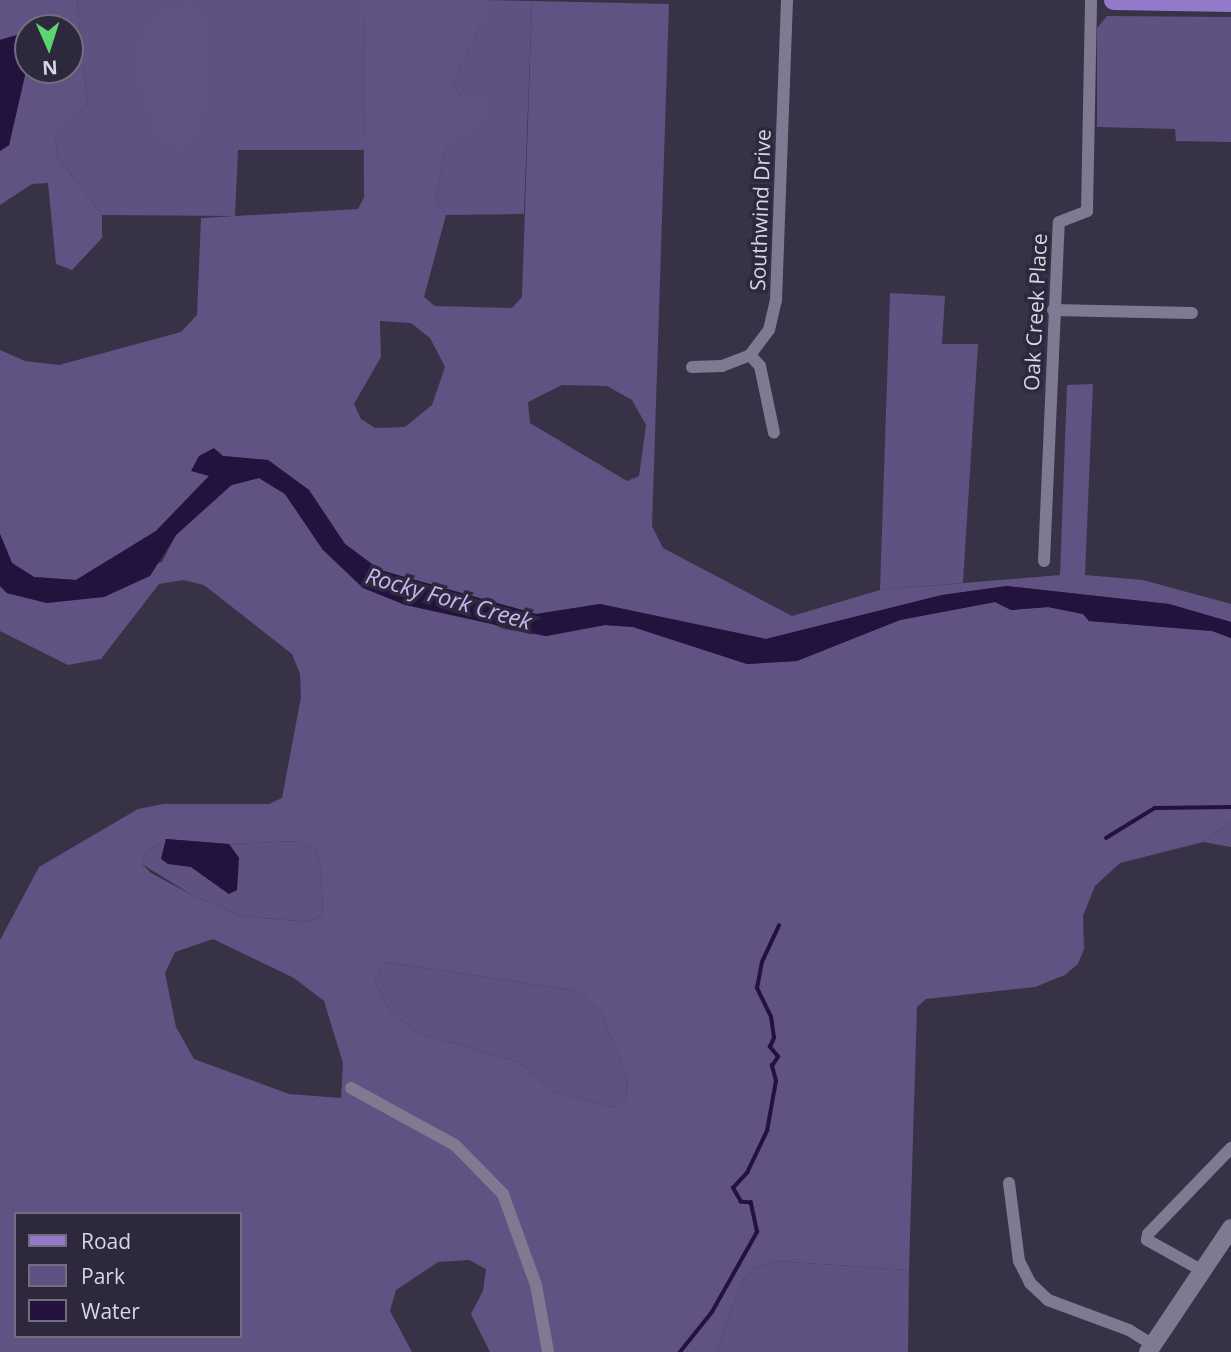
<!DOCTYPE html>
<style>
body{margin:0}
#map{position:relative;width:1231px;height:1352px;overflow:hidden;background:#373246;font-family:"Open Sans",sans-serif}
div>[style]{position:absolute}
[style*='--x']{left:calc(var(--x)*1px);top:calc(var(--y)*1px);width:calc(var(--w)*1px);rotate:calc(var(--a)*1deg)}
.green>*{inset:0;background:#5f5181}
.forest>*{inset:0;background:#605282}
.water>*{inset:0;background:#22123d}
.stream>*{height:3.5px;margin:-1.75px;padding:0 1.75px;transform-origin:1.75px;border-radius:1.75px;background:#22123d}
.street>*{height:12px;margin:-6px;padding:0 6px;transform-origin:6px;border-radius:6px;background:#7f7a91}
.secondary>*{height:18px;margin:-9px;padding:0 9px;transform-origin:9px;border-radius:9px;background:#7f7a91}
.primary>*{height:19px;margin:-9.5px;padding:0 9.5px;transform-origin:9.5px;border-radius:9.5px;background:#9279c9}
span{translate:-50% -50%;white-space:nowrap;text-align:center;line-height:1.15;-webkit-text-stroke:7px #2d283c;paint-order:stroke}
.street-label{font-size:21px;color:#d9d6e3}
.water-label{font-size:23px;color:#c6b6f3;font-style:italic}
.legend{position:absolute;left:14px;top:1212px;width:228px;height:126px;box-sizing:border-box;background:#2d283c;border:2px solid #726e7f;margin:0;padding:9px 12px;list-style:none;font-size:21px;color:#d9d6e3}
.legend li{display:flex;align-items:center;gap:14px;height:35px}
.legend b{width:35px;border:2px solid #726e7f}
.north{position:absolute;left:14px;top:14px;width:70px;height:70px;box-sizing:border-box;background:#2d283c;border:2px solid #726e7f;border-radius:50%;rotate:177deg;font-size:19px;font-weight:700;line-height:28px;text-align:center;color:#d9d6e3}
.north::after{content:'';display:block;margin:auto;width:24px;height:32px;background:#5bd56e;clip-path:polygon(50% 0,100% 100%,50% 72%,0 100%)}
</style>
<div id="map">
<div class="green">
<i style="clip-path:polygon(77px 0,363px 0,364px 150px,238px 150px,235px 216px,102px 215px,58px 158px,55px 134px,87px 104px)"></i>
<i style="clip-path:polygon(482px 0,532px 1px,524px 214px,446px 215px,436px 200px,446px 144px,462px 100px,453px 83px,482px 24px)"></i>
<i style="clip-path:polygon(1107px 16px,1231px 17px,1231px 142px,1176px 141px,1175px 129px,1097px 127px,1097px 28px)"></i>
<i style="clip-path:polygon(890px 293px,945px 296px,942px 344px,978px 344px,963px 583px,880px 590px)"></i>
<i style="clip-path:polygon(1231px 822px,1231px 847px,1203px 842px)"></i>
<i style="clip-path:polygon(166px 839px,161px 859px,191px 867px,229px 894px,239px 858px,229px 844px,298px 841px,314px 847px,321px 865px,323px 915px,308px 922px,241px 916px,192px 895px,142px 864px,146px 851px)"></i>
<i style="clip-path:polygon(386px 962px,578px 991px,600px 1011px,628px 1079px,626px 1099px,613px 1107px,552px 1091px,519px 1062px,419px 1033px,390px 1011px,375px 982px)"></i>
<i style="clip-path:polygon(776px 1261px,909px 1270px,908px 1352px,716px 1352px,743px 1280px,754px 1268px)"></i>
</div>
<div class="forest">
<i style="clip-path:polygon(evenodd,0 0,77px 0,87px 104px,55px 134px,58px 158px,102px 215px,102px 238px,72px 270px,56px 264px,48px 183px,32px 184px,0 205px,0 151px,9px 145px,25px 75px,17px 35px,0 40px,0 0,28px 28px,70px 28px,70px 70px,28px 70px,28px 28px)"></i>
<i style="clip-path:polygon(evenodd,363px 0,482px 0,482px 24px,453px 83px,462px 100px,483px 102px,482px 118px,446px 145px,436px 200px,446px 215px,424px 297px,435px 306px,512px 308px,522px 297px,532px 1px,669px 4px,652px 526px,663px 548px,792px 616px,880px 590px,1060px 575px,1067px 385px,1093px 384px,1085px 575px,1143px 580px,1231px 604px,1231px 622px,1169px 604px,1007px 586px,942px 595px,766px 639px,600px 604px,536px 614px,380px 570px,345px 544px,309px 490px,268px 460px,223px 456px,191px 470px,210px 475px,156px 531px,76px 580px,34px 577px,12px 563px,0 534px,0 350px,25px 361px,59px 365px,181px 332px,197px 315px,201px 218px,358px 209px,364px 197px,363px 0,380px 321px,411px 323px,430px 338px,445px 367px,432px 405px,405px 427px,375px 428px,361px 419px,354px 404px,381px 357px,380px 321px,363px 0,562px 385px,607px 386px,632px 400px,646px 425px,639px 476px,627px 481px,530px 423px,528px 402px,562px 385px)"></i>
<i style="clip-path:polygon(185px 6px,205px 17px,207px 78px,199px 124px,182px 146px,163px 142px,151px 131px,152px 114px,138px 66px,145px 32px,160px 15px)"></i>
<i style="clip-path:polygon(evenodd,259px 478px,285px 494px,323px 550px,504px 629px,546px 636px,605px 625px,633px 627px,747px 664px,796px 661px,900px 620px,995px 602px,1011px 610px,1048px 607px,1083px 614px,1089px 621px,1212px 631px,1231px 638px,1231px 822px,1203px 842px,1120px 863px,1095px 886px,1083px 916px,1084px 949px,1078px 964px,1065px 975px,1035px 987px,926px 999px,917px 1007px,909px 1270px,776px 1261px,754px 1268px,743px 1280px,716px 1352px,490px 1352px,471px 1314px,483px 1291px,486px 1269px,469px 1260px,438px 1262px,396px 1290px,390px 1311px,412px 1352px,0 1352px,0 940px,39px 867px,138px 809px,163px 804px,269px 804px,282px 798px,301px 697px,300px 674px,292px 654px,204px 585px,183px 580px,159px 584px,101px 659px,68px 665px,0 631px,0 586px,7px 593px,47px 603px,162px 562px,176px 535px,232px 485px,259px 478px,166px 839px,229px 844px,298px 841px,314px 847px,321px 865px,323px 915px,308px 922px,241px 916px,192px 895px,151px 873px,142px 864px,146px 851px,166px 839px,259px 478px,213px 939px,294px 978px,324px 1001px,343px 1063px,341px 1098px,289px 1094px,194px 1059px,176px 1027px,165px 973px,175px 952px,213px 939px,259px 478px,386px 962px,578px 991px,600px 1011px,628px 1079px,626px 1099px,613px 1107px,552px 1091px,519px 1062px,419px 1033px,390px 1011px,375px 982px,386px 962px,259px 478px,16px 1214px,240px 1214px,240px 1336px,16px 1336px,16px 1214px)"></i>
</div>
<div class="water">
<i style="clip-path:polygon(17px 35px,26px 39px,25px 75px,9px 145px,0 151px,0 40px)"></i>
<i style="clip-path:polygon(214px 448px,223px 456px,268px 460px,309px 490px,345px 544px,380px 570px,536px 614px,600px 604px,766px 639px,942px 595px,1007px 586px,1169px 604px,1231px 622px,1231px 638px,1212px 631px,1089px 621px,1083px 614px,1048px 607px,1011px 610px,995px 602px,900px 620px,797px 661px,747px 664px,633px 627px,605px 625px,546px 636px,405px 605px,363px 588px,323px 550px,285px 494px,259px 478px,231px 485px,176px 535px,150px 576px,104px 597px,47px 603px,7px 593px,0 586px,0 534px,12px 563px,34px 577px,76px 580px,156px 531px,209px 476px,191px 471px,199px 456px)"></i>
<i style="clip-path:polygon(166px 839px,229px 844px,239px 858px,237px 890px,229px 894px,191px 867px,168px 864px,161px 859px)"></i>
</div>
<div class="stream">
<i style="--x:1106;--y:838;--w:57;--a:-31.5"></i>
<i style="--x:1155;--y:808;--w:76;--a:-0.8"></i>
<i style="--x:680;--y:1352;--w:51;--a:-51.3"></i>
<i style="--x:712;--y:1312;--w:92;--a:-60.6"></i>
<i style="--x:757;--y:1232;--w:30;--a:-102"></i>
<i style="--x:751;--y:1203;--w:10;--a:-174"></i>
<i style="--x:741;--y:1202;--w:16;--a:-120"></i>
<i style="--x:733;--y:1188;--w:21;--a:-47"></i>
<i style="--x:747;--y:1173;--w:47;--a:-64.5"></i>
<i style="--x:767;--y:1131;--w:51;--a:-79.8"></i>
<i style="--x:776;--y:1081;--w:16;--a:-105"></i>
<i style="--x:772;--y:1066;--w:11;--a:-56"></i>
<i style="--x:778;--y:1057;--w:13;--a:-129"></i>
<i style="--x:770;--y:1047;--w:10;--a:-66"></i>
<i style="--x:774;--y:1038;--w:21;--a:-98"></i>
<i style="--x:771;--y:1017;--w:32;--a:-116"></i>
<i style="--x:757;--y:988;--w:26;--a:-79"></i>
<i style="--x:762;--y:962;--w:40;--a:-65"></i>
</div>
<div class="street">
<i style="--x:1053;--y:310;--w:139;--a:1.2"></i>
<i style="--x:750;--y:355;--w:15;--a:48"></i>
<i style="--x:760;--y:366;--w:68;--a:78.2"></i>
<i style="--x:692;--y:367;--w:30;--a:-2"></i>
<i style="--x:722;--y:366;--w:30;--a:-21"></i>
<i style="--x:750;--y:355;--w:31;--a:-53"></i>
<i style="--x:769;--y:330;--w:31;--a:-77"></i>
<i style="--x:776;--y:300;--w:300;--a:-87.9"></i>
<i style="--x:1044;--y:561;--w:339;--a:-87.5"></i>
<i style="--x:1059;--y:222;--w:30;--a:-21"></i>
<i style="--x:1087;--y:211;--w:211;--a:-88.9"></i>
<i style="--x:351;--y:1088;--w:119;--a:28.7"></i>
<i style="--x:455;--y:1145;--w:69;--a:45.6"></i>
<i style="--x:503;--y:1194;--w:97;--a:70.1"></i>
<i style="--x:536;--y:1285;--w:68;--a:79.8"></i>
<i style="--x:1009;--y:1183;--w:79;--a:82.7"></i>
<i style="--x:1019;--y:1261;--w:25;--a:63"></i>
<i style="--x:1030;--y:1283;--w:25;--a:43"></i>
<i style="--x:1048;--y:1300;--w:86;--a:20.3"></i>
<i style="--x:1129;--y:1330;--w:28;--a:32"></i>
<i style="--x:1201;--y:1270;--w:62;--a:-150.9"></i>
<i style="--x:1147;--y:1240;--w:6;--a:-81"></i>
<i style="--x:1148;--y:1234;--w:120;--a:-46"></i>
</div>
<div class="secondary">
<i style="--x:1148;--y:1352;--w:149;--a:-56.2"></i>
</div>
<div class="primary">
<i style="--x:1113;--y:0;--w:118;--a:1"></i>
</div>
<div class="street-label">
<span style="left:760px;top:210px;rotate:-88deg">Southwind Drive</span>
<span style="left:1035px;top:312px;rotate:-87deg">Oak Creek Place</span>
</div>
<div class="water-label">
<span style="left:449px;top:598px;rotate:16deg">Rocky Fork Creek</span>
</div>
<ul class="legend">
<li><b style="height:9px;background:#9279c9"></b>Road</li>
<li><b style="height:19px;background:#5f5181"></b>Park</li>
<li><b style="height:19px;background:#22123d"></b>Water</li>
</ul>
<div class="north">N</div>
</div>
